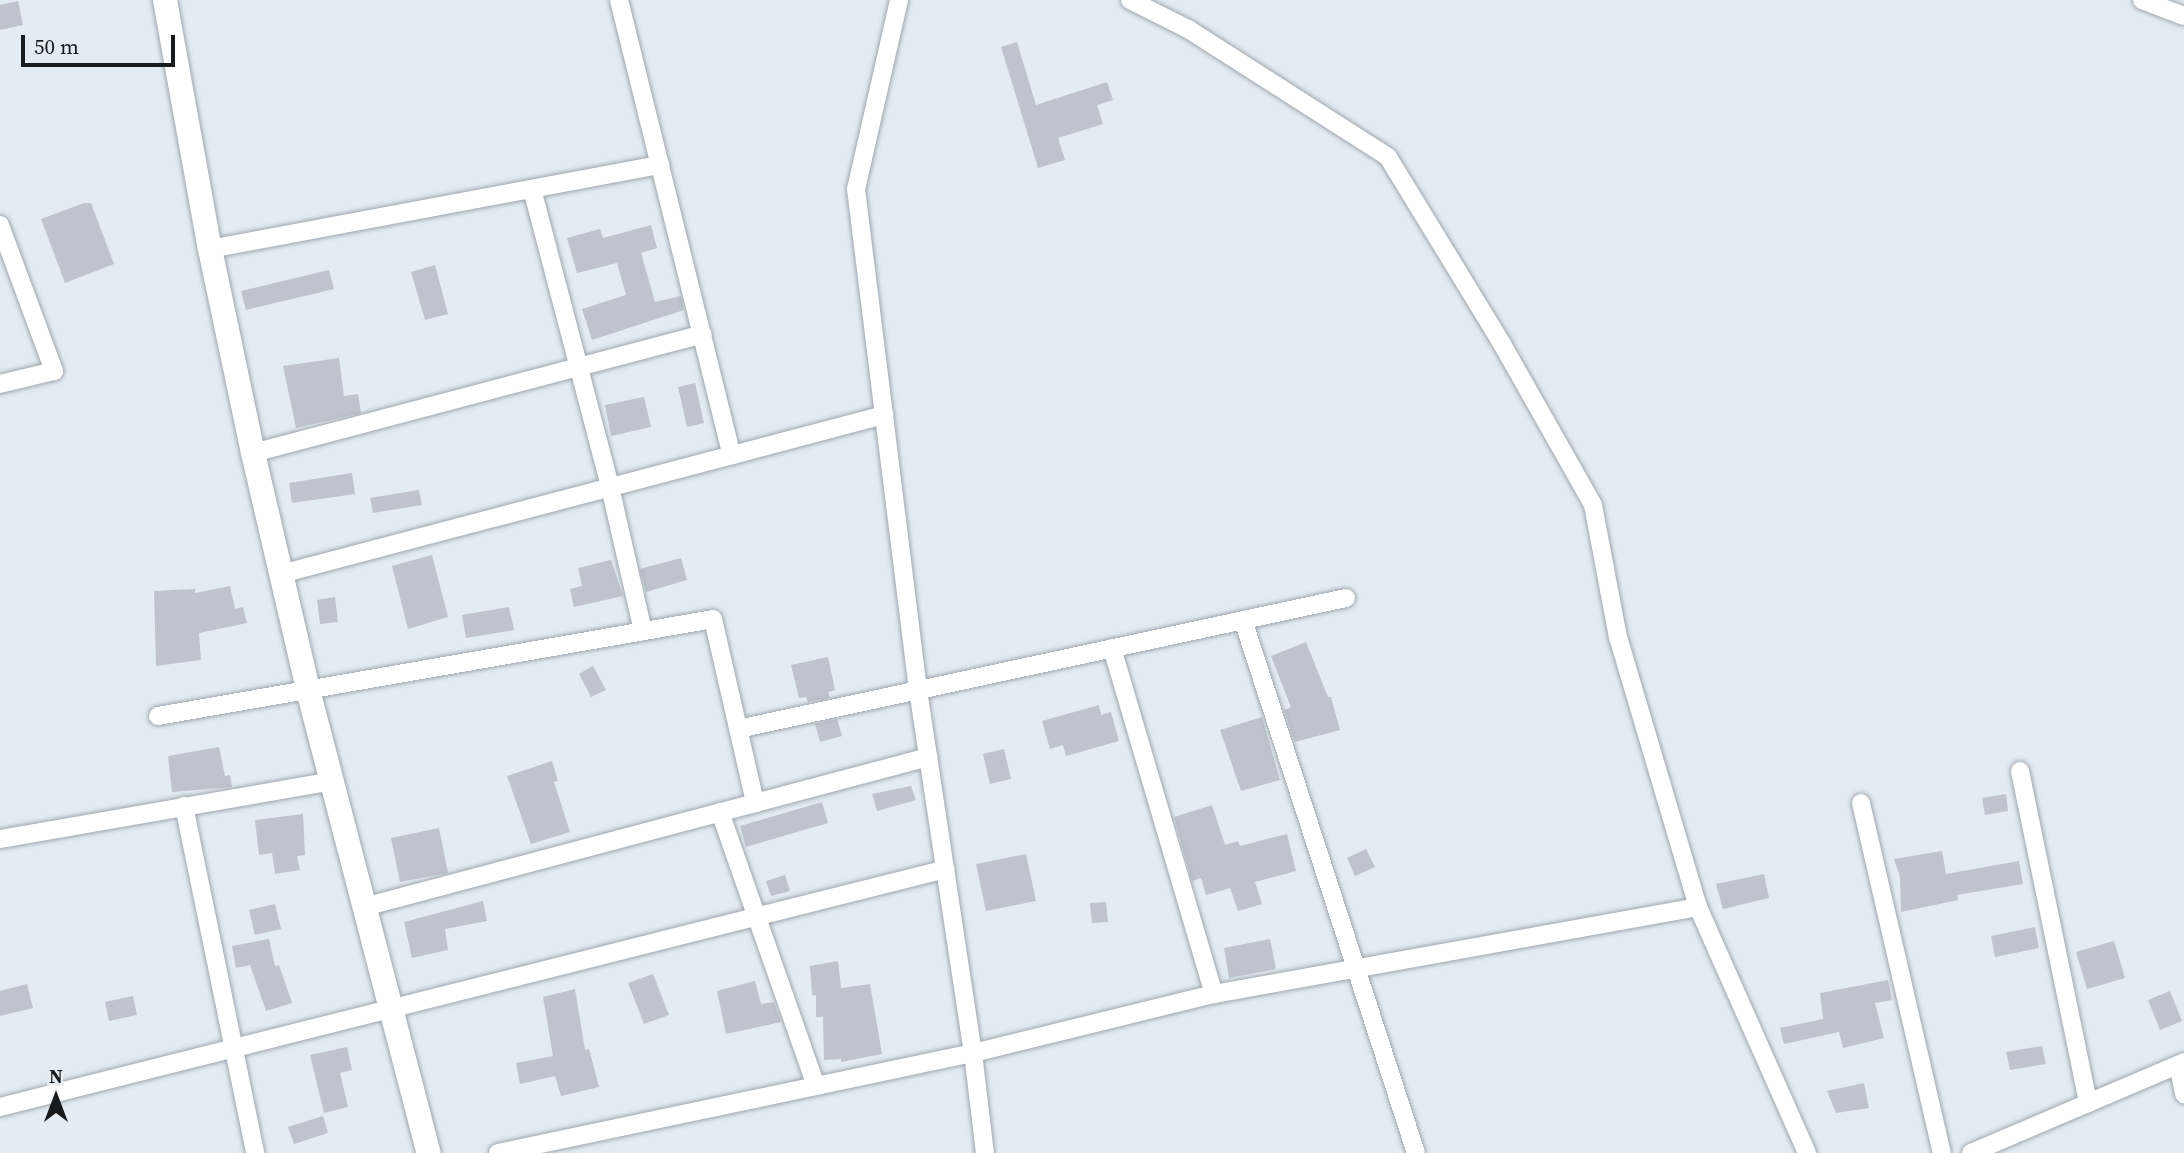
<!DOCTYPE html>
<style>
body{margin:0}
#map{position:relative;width:2184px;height:1153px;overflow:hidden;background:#e3ebf3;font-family:"Source Serif 4",serif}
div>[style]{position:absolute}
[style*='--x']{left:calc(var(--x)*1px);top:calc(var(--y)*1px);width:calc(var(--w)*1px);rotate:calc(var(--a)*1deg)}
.building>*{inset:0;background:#bfc3cd}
.roads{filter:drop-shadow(0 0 2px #9fa6ae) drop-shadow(0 0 2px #9fa6ae)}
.minor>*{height:18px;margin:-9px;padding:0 9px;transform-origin:9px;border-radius:9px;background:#fff}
.secondary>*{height:24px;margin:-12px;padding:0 12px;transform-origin:12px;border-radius:12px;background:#fff}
span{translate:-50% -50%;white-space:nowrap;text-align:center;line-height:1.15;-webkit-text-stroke:6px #e3ebf3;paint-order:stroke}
.north{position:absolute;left:21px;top:1062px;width:70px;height:70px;-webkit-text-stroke:5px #e3ebf3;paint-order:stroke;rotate:0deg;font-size:19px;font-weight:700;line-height:28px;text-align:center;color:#181b1e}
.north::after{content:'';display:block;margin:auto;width:24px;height:32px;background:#181b1e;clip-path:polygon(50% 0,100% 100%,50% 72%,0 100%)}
.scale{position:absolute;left:21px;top:35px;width:154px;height:32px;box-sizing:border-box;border:4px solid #181b1e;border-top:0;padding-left:9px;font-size:21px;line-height:24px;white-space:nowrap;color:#181b1e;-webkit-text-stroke:5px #e3ebf3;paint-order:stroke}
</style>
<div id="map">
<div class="building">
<i style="clip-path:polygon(18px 1px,23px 25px,0 30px,0 5px)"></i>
<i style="clip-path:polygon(1017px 42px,1036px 105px,1107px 82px,1113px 100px,1097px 105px,1103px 124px,1058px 138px,1065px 160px,1038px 168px,1001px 47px)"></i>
<i style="clip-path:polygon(84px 203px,91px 203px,114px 264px,65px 283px,41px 219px)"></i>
<i style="clip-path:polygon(651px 225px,657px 248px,641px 253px,655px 302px,681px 296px,684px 310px,592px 340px,582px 309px,626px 295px,617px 263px,577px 273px,567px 238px,600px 229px,603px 238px)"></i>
<i style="clip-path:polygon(435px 265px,448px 314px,425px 320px,411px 272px)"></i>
<i style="clip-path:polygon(329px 270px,334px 289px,246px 310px,241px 291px)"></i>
<i style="clip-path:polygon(339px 358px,344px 396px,358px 394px,361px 413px,296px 428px,283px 366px)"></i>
<i style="clip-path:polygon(695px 383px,704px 423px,687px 427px,678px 387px)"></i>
<i style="clip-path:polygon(644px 397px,651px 427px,611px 436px,605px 405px)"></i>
<i style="clip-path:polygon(352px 473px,355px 494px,292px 503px,289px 483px)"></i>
<i style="clip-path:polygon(419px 490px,422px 505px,373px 513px,370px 498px)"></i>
<i style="clip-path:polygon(432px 555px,448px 617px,408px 629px,392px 566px)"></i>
<i style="clip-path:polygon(681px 558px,687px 580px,646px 592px,640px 569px)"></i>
<i style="clip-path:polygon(611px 560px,623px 596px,574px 607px,570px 589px,582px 586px,578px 568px)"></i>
<i style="clip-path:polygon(230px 586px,235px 609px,243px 607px,247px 623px,199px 633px,201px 660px,156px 666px,154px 591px,195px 589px,195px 593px)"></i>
<i style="clip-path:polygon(335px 597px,338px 622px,320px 624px,317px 600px)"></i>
<i style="clip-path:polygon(509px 607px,514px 630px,466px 638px,462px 615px)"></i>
<i style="clip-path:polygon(1306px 642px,1328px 697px,1331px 697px,1340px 730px,1295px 742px,1284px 710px,1291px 707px,1271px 656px)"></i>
<i style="clip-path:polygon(828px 657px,835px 690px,828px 692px,830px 698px,808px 702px,806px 697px,799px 698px,791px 665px)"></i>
<i style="clip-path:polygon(593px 666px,606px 690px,591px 697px,579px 674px)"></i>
<i style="clip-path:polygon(1099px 705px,1101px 715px,1111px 712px,1119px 741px,1066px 756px,1063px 745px,1050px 749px,1042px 721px)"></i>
<i style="clip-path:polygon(1262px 717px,1280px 780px,1241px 791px,1220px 730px)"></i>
<i style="clip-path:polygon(837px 719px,842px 736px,820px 742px,815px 724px)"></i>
<i style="clip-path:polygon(219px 747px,225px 776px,230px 775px,232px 787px,172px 792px,168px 756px)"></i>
<i style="clip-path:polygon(1004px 749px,1011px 779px,990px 784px,983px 754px)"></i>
<i style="clip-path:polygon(552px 761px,558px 781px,554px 782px,570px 832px,531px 844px,507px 776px)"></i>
<i style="clip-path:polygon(911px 786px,916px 800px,877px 811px,872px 794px)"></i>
<i style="clip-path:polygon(2006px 794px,2008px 811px,1985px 815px,1982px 798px)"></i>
<i style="clip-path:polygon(822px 802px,828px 823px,746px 847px,740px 826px)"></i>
<i style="clip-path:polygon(1212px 805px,1225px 845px,1238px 841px,1240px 846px,1287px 834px,1296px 871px,1255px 882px,1262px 904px,1238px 911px,1230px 888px,1206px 895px,1201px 878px,1192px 881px,1174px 817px)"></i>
<i style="clip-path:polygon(303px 814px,305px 855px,297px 856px,300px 870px,275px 874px,272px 853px,259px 855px,255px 820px)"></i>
<i style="clip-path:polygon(439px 828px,448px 873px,400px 882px,391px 838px)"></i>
<i style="clip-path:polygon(1366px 849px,1375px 867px,1355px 876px,1347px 858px)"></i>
<i style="clip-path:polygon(1942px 851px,1946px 874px,2019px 861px,2023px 884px,1957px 895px,1958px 900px,1901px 912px,1900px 877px,1894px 859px)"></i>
<i style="clip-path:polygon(1026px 854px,1036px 901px,986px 911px,976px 864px)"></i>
<i style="clip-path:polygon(1764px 874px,1769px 898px,1723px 909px,1716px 884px)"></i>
<i style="clip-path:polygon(785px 875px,790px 891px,771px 896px,766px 881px)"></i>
<i style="clip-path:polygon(483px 901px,487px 921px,445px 929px,448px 950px,412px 958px,404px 922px)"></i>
<i style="clip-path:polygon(1106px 902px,1108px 922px,1092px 923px,1090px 903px)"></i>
<i style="clip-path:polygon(275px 904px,281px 929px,255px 935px,249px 910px)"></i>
<i style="clip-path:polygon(2035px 927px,2039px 948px,1995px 957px,1991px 936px)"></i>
<i style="clip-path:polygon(269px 939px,275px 966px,279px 965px,292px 1003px,266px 1011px,250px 965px,236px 968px,232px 946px)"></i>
<i style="clip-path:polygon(1270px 939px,1276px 969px,1229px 978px,1224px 948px)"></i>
<i style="clip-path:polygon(2114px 941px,2125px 978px,2087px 989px,2076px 952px)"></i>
<i style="clip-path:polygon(838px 961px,841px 988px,870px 984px,882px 1054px,841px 1062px,841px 1059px,824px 1060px,823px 1017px,816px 1017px,816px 995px,812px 995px,810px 966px)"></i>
<i style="clip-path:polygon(653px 974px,669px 1015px,644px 1024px,628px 983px)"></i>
<i style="clip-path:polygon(1888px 980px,1892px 1000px,1875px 1003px,1884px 1038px,1843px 1048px,1839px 1032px,1784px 1044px,1780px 1028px,1823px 1019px,1820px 993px)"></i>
<i style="clip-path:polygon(755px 981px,761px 1004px,774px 1002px,781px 1022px,726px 1034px,717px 991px)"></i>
<i style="clip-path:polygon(27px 984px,33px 1008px,0 1016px,0 991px)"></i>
<i style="clip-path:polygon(575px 989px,585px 1050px,589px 1049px,599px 1087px,561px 1096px,555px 1076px,520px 1084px,516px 1063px,553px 1056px,543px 997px)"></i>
<i style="clip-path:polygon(2170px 991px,2182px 1021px,2160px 1030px,2148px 1000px)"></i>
<i style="clip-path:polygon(133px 996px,137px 1015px,109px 1021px,105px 1002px)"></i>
<i style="clip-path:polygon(2042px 1046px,2046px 1064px,2010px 1070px,2006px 1052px)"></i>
<i style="clip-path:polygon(347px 1047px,352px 1070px,340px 1073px,348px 1107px,324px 1113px,310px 1055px)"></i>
<i style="clip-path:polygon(1864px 1083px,1869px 1108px,1836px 1113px,1827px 1091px)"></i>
<i style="clip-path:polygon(323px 1116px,328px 1133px,294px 1144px,288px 1127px)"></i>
</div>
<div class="roads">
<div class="minor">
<i style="--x:619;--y:0;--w:469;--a:76.1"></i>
<i style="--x:899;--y:0;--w:194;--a:102.8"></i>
<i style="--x:856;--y:189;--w:505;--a:82.95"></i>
<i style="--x:918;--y:690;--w:367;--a:81.4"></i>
<i style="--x:973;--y:1053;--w:101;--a:83.2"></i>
<i style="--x:1130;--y:0;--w:65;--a:26.6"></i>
<i style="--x:1188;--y:29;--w:237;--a:32.6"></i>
<i style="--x:1388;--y:157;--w:219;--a:58.6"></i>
<i style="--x:1502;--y:344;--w:185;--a:60.5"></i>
<i style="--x:1593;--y:505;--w:134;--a:79.3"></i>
<i style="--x:1618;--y:637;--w:282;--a:73.5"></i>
<i style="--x:1698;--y:907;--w:269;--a:66.1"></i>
<i style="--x:2142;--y:0;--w:45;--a:20.9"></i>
<i style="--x:532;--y:189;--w:308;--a:75.3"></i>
<i style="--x:610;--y:487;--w:148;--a:77.1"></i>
<i style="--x:0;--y:225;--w:156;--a:69.7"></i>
<i style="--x:54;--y:371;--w:56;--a:166.5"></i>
<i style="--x:210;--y:249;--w:458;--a:-10.6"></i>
<i style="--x:253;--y:453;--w:465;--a:-14.8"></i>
<i style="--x:281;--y:574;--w:624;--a:-14.77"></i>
<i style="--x:1243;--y:620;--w:560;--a:72.02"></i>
<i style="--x:1112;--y:648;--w:361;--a:73.6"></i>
<i style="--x:158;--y:716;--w:563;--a:-9.91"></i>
<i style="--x:713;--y:619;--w:189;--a:77.1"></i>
<i style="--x:738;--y:729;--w:622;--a:-12.16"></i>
<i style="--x:2020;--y:771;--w:339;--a:78.4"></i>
<i style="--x:1861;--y:803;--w:359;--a:77"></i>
<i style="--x:184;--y:806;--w:354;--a:78.4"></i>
<i style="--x:720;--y:812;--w:288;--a:70.7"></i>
<i style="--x:0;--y:839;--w:337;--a:-9.9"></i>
<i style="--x:364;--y:907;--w:584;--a:-14.89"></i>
<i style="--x:2178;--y:1065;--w:30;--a:78"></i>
<i style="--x:0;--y:1107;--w:975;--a:-14.12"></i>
<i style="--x:498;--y:1153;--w:485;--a:-11.9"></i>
<i style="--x:973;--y:1053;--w:248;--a:-13.8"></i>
<i style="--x:1214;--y:994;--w:492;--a:-10.2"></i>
<i style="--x:1971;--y:1153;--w:232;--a:-23.1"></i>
</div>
<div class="secondary">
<i style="--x:165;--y:0;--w:253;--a:79.8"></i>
<i style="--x:210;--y:249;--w:208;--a:78.1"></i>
<i style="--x:253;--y:453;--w:243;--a:76.9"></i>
<i style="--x:308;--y:690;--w:479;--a:75.4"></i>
</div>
</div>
<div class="north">N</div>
<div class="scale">50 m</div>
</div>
